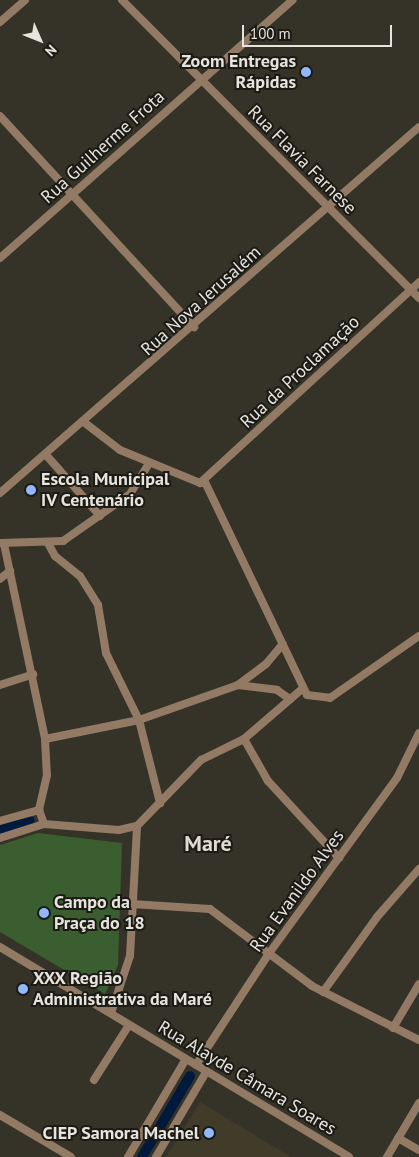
<!DOCTYPE html>
<meta charset="utf-8">
<style>
body{margin:0}
#map{position:relative;width:419px;height:1157px;overflow:hidden;background:#353227;font-family:"PT Sans",sans-serif}
div>[style]{position:absolute}
[style*='--x']{left:calc(var(--x)*1px);top:calc(var(--y)*1px);width:calc(var(--w)*1px);rotate:calc(var(--a)*1deg)}
.built>*{inset:0;background:#413b2a}
.green>*{inset:0;background:#3a5e2f}
.canal>*{height:10px;margin:-5px;padding:0 5px;transform-origin:5px;border-radius:5px;background:#001a3e}
.street>*{height:8px;margin:-4px;padding:0 4px;transform-origin:4px;border-radius:4px;background:#937a65}
.dots>*{width:14px;height:14px;translate:-50% -50%;box-sizing:border-box;border:2px solid #1b1a15;border-radius:50%}
span{translate:-50% -50%;white-space:nowrap;text-align:center;line-height:1.15;-webkit-text-stroke:4px #1b1a15;paint-order:stroke}
.poi-label{font-size:18px;color:#e6e4dd;font-weight:700}
.right{translate:-100% -50%;text-align:right}
.left{translate:0 -50%;text-align:left}
.street-label{font-size:18px;color:#e6e4dd}
.district-label{font-size:22px;color:#e0dbce;font-weight:700}
.north{position:absolute;left:15px;top:15px;width:50px;height:50px;-webkit-text-stroke:4px #1b1a15;paint-order:stroke;rotate:134deg;font-size:14px;font-weight:700;line-height:20px;text-align:center;color:#e6e4dd}
.north::after{content:'';display:block;margin:auto;width:18px;height:22px;background:#e6e4dd;clip-path:polygon(50% 0,100% 100%,50% 72%,0 100%)}
.scale{position:absolute;left:242px;top:25px;width:150px;height:22px;box-sizing:border-box;border:2px solid #e6e4dd;border-top:0;padding-left:6px;font-size:15px;line-height:18px;white-space:nowrap;color:#e6e4dd;-webkit-text-stroke:4px #1b1a15;paint-order:stroke}
</style>
<div id="map">
<div class="built">
<i style="clip-path:polygon(200px 1102px,291px 1157px,166px 1157px)"></i>
</div>
<div class="green">
<i style="clip-path:polygon(38px 833px,122px 843px,118px 965px,105px 994px,0 932px,0 845px)"></i>
</div>
<div class="canal">
<i style="--x:0;--y:830;--w:31;--a:-17"></i>
<i style="--x:142;--y:1157;--w:94;--a:-59.3"></i>
</div>
<div class="street">
<i style="--x:122;--y:0;--w:421;--a:45.1"></i>
<i style="--x:0;--y:22;--w:33;--a:-41"></i>
<i style="--x:0;--y:116;--w:287;--a:47.4"></i>
<i style="--x:0;--y:258;--w:390;--a:-41.4"></i>
<i style="--x:85;--y:423;--w:44;--a:37.6"></i>
<i style="--x:120;--y:450;--w:87;--a:22.4"></i>
<i style="--x:200;--y:483;--w:297;--a:-42.5"></i>
<i style="--x:47;--y:456;--w:80;--a:48.5"></i>
<i style="--x:204;--y:480;--w:238;--a:64.4"></i>
<i style="--x:307;--y:695;--w:23;--a:7"></i>
<i style="--x:330;--y:698;--w:108;--a:-34.9"></i>
<i style="--x:0;--y:493;--w:556;--a:-41.14"></i>
<i style="--x:1;--y:543;--w:62;--a:-1.8"></i>
<i style="--x:63;--y:541;--w:82;--a:-35"></i>
<i style="--x:130;--y:494;--w:36;--a:-58"></i>
<i style="--x:48;--y:543;--w:15;--a:62"></i>
<i style="--x:55;--y:556;--w:32;--a:39"></i>
<i style="--x:80;--y:576;--w:34;--a:58"></i>
<i style="--x:98;--y:605;--w:49;--a:80.5"></i>
<i style="--x:106;--y:653;--w:75;--a:63.8"></i>
<i style="--x:139;--y:720;--w:86;--a:75.8"></i>
<i style="--x:4;--y:544;--w:199;--a:78.1"></i>
<i style="--x:45;--y:739;--w:36;--a:87"></i>
<i style="--x:47;--y:775;--w:36;--a:103"></i>
<i style="--x:0;--y:579;--w:13;--a:-39"></i>
<i style="--x:0;--y:685;--w:35;--a:-18"></i>
<i style="--x:238;--y:685;--w:39;--a:7"></i>
<i style="--x:277;--y:690;--w:16;--a:35"></i>
<i style="--x:45;--y:739;--w:96;--a:-11.4"></i>
<i style="--x:139;--y:720;--w:105;--a:-19.5"></i>
<i style="--x:238;--y:685;--w:35;--a:-37"></i>
<i style="--x:266;--y:664;--w:26;--a:-50"></i>
<i style="--x:244;--y:739;--w:48;--a:60.3"></i>
<i style="--x:268;--y:781;--w:105;--a:47.3"></i>
<i style="--x:0;--y:821;--w:41;--a:-15.8"></i>
<i style="--x:39;--y:810;--w:15;--a:70"></i>
<i style="--x:0;--y:838;--w:46;--a:-17.7"></i>
<i style="--x:44;--y:824;--w:75;--a:4.6"></i>
<i style="--x:119;--y:830;--w:18;--a:-13"></i>
<i style="--x:137;--y:826;--w:92;--a:-45.9"></i>
<i style="--x:201;--y:760;--w:48;--a:-26"></i>
<i style="--x:244;--y:739;--w:77;--a:-40.8"></i>
<i style="--x:132;--y:904;--w:78;--a:3.7"></i>
<i style="--x:210;--y:909;--w:128;--a:37"></i>
<i style="--x:312;--y:986;--w:120;--a:26.8"></i>
<i style="--x:0;--y:947;--w:407;--a:31"></i>
<i style="--x:323;--y:992;--w:92;--a:-54.2"></i>
<i style="--x:377;--y:917;--w:64;--a:-48.8"></i>
<i style="--x:111;--y:1013;--w:60;--a:-71.6"></i>
<i style="--x:130;--y:956;--w:130;--a:-86.9"></i>
<i style="--x:393;--y:1028;--w:51;--a:-59.4"></i>
<i style="--x:196;--y:1065;--w:135;--a:-56.8"></i>
<i style="--x:270;--y:952;--w:215;--a:-53.9"></i>
<i style="--x:397;--y:778;--w:50;--a:-63.9"></i>
<i style="--x:94;--y:1080;--w:65;--a:-57.5"></i>
<i style="--x:0;--y:1115;--w:82;--a:30.6"></i>
<i style="--x:398;--y:1138;--w:24;--a:30"></i>
<i style="--x:128;--y:1157;--w:114;--a:-59.4"></i>
<i style="--x:156;--y:1157;--w:99;--a:-59.5"></i>
<i style="--x:387;--y:1157;--w:63;--a:-59.3"></i>
</div>
<div class="dots">
<i style="left:306px;top:72px;background:#92b7fd"></i>
<i style="left:31px;top:490px;background:#92b7fd"></i>
<i style="left:44px;top:913px;background:#92b7fd"></i>
<i style="left:23px;top:989px;background:#92b7fd"></i>
<i style="left:209px;top:1133px;background:#92b7fd"></i>
</div>
<div class="poi-label">
<span class="right" style="left:296px;top:72px">Zoom Entregas<br>Rápidas</span>
<span class="left" style="left:41px;top:490px">Escola Municipal<br>IV Centenário</span>
<span class="left" style="left:54px;top:913px">Campo da<br>Praça do 18</span>
<span class="left" style="left:33px;top:989px">XXX Região<br>Administrativa da Maré</span>
<span class="right" style="left:199px;top:1133px">CIEP Samora Machel</span>
</div>
<div class="street-label">
<span style="left:103px;top:147px;rotate:-42deg">Rua Guilherme Frota</span>
<span style="left:302px;top:160px;rotate:45deg">Rua Flavia Farnese</span>
<span style="left:201px;top:301px;rotate:-42deg">Rua Nova Jerusalém</span>
<span style="left:300px;top:372px;rotate:-43deg">Rua da Proclamação</span>
<span style="left:297px;top:891px;rotate:-54deg">Rua Evanildo Alves</span>
<span style="left:247px;top:1078px;rotate:31deg">Rua Alayde Câmara Soares</span>
</div>
<div class="district-label">
<span style="left:208px;top:844px">Maré</span>
</div>
<div class="north">N</div>
<div class="scale">100 m</div>
</div>
